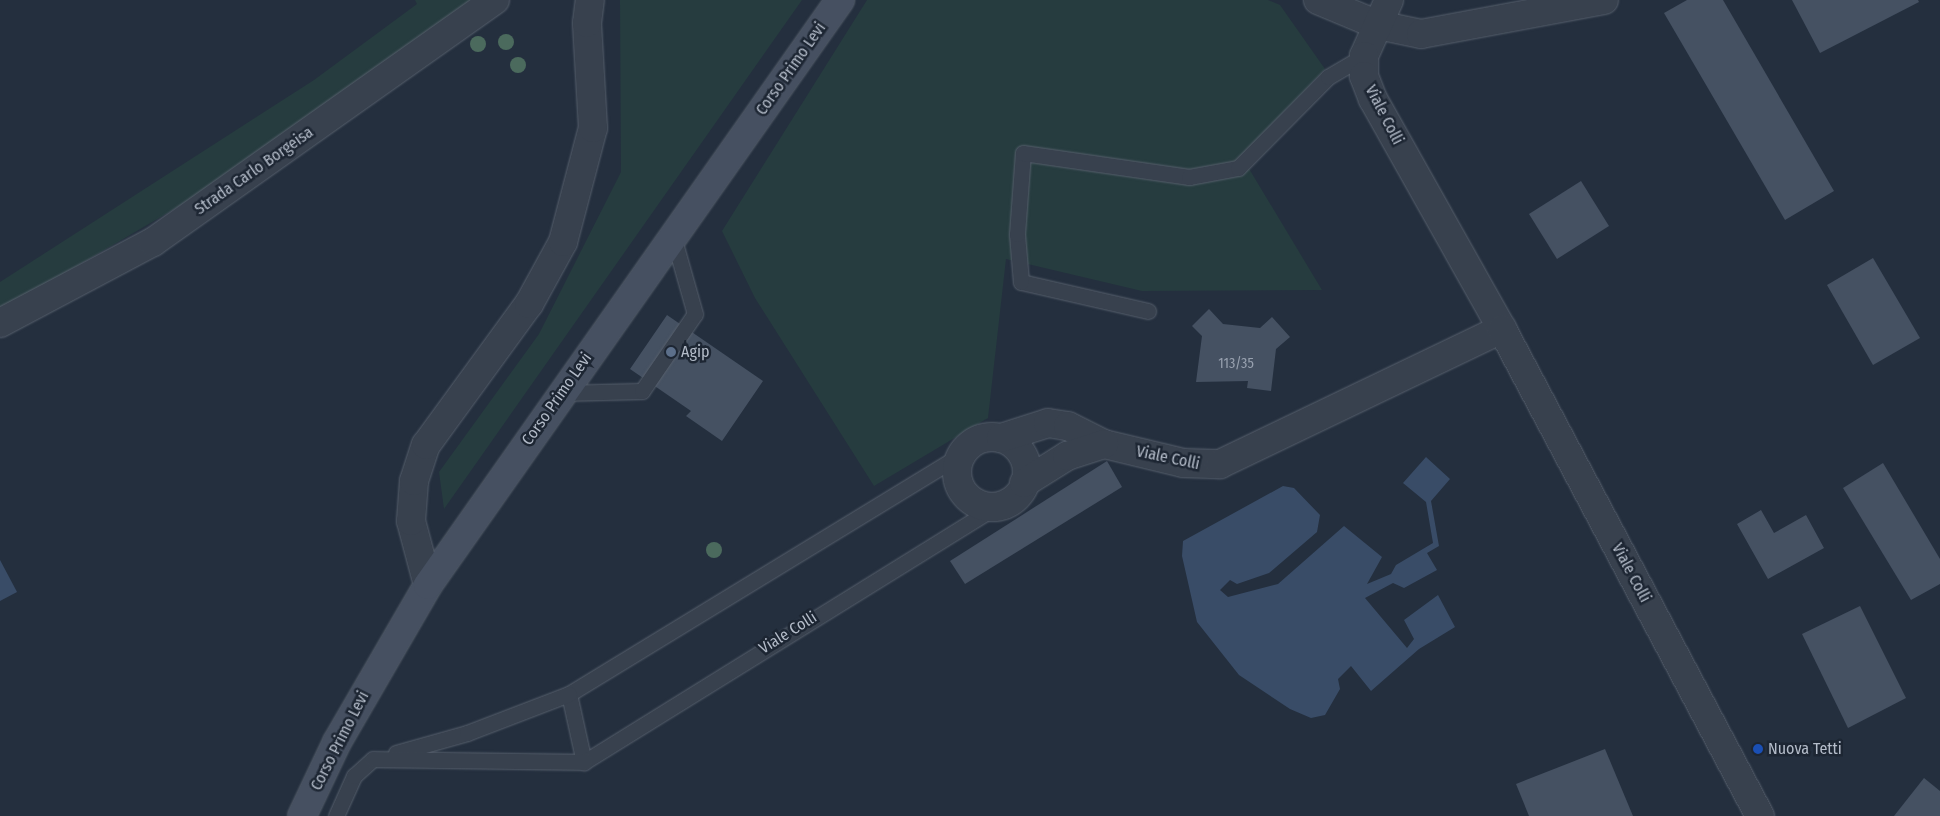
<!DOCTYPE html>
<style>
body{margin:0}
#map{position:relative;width:1940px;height:816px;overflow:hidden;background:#242f3e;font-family:"Fira Sans Condensed",sans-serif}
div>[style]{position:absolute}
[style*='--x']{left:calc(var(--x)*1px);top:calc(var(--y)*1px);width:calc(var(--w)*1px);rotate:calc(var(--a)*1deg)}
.green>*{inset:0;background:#263c3f}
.water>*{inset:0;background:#394c67}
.building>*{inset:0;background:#455162}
.roads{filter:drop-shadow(0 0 1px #565f6c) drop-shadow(0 0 1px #565f6c)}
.service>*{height:15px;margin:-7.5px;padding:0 7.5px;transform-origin:7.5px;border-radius:7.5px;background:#38414e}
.minor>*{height:28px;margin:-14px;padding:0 14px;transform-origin:14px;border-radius:14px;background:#38414e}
.minor>.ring{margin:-14px;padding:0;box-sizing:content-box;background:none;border:28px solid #38414e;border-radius:50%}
.tertiary>*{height:28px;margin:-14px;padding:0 14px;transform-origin:14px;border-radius:14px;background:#38414e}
.secondary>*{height:28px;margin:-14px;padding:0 14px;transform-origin:14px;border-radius:14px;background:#465061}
.trees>*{width:16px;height:16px;margin:-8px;border-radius:50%;background:#4b6a5d}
.dots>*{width:14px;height:14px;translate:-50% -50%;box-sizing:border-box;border:2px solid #1d2633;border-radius:50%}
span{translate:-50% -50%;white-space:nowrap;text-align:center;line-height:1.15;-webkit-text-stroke:5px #1d2633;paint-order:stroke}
.number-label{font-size:14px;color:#98a1af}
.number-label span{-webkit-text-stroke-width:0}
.street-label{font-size:16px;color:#b4bcc9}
.poi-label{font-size:16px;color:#b4bcc9}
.left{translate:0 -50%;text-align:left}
</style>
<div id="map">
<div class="green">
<i style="clip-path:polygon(415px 0,483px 0,212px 187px,0 311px,0 282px,314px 80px,417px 4px)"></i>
<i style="clip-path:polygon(620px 0,802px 0,444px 509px,439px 472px,539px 334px,621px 172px)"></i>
<i style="clip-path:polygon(867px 0,1268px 0,1280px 5px,1325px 69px,1242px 157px,1322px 290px,1142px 291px,1006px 259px,988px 418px,874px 486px,755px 298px,722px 231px)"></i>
</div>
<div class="water">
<i style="clip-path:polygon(1426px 457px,1450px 479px,1431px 501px,1439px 546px,1427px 553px,1437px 570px,1404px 588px,1393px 583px,1365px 598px,1407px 648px,1414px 639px,1404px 620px,1438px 595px,1455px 627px,1419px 649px,1371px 691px,1351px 666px,1338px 679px,1340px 689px,1325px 715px,1311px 718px,1290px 709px,1239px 675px,1197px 622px,1182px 556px,1183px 541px,1283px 486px,1294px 488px,1320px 515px,1317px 532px,1269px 573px,1237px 584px,1230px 580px,1220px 590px,1228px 597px,1278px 584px,1344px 526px,1382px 557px,1367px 584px,1391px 574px,1396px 565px,1433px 543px,1426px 502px,1403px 483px)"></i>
<i style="clip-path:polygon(0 560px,17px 592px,0 601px)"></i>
</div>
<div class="building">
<i style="clip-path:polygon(1687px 0,1723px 0,1834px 191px,1785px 220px,1664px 13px)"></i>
<i style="clip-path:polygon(1792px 0,1918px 0,1919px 2px,1820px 53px)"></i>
<i style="clip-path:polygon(1581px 181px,1609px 226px,1557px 259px,1529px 214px)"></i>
<i style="clip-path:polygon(1873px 258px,1920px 338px,1873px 365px,1827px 285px)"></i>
<i style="clip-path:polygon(1209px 309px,1223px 324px,1260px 328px,1272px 317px,1290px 337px,1276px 349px,1271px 391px,1247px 388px,1248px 381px,1196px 382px,1202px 336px,1192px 326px)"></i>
<i style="clip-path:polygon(667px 315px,763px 381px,722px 441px,686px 416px,691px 411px,630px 369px)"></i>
<i style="clip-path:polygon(1107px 461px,1122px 487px,965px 584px,950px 561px)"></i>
<i style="clip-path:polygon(1883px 463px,1940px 559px,1940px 584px,1911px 600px,1843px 488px)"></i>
<i style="clip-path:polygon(1761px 510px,1774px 533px,1806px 515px,1824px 548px,1768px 579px,1737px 524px)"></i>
<i style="clip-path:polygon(1860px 606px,1906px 698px,1848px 728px,1802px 634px)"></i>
<i style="clip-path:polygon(1605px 749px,1633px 816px,1529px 816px,1516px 784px)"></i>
<i style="clip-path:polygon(1924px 778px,1940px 791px,1940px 816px,1894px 816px)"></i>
</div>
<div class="roads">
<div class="service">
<i style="--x:1148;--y:311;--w:130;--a:-167.1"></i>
<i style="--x:1021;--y:282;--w:48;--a:-94.8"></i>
<i style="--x:1017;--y:234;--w:81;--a:-85.8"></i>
<i style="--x:1023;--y:153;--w:168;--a:8.2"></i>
<i style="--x:1189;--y:177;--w:50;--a:-10.4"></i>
<i style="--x:1238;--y:168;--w:128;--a:-45.3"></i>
<i style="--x:1328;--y:77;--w:42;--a:-30.3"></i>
<i style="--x:562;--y:393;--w:80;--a:-1.4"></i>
<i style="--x:642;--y:391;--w:93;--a:-55.5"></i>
<i style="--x:695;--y:314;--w:81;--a:-105.8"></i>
<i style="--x:962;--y:454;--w:460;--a:148.6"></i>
<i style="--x:569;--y:694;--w:70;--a:77.6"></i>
<i style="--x:584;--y:762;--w:484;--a:-31.8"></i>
<i style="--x:396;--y:753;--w:74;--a:-15.7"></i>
<i style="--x:467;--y:733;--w:109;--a:-20.9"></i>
<i style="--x:336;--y:816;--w:44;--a:-65.8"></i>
<i style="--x:354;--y:776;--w:25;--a:-42"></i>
<i style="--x:373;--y:759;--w:211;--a:0.8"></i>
</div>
<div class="minor">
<i style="--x:1318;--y:0;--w:65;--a:22.6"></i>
<i style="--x:1378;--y:25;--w:44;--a:11.8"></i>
<i style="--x:1421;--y:34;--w:186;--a:-10.5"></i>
<i style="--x:0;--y:323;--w:173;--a:-27.9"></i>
<i style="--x:153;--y:242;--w:419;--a:-35.3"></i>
<i class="ring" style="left:957px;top:437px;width:42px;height:42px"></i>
<i style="--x:1001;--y:438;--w:49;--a:-17.7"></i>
<i style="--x:1048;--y:423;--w:20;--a:9"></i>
<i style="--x:1068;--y:426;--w:40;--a:26.6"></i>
<i style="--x:1104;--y:444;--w:81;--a:13.5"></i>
<i style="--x:1183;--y:463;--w:37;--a:2"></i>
<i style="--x:1220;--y:464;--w:313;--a:-25.6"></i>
<i style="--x:1024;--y:483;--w:51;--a:-32.1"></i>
<i style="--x:1067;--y:456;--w:39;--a:-18"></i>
<i style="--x:428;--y:585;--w:66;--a:-104.9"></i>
<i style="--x:411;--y:521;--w:40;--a:-85.7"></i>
<i style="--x:414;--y:481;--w:38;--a:-72"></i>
<i style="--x:426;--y:445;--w:175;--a:-53.9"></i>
<i style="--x:529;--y:304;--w:71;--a:-61.3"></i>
<i style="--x:563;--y:242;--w:118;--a:-75.3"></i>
<i style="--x:593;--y:128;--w:105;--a:-93.3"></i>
<i style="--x:587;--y:23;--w:23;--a:-83"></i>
</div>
<div class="tertiary">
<i style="--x:1389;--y:0;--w:61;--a:114.1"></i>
<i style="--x:1364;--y:56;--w:20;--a:90"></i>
<i style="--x:1364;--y:76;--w:25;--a:69"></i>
<i style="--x:1373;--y:99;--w:264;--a:60.7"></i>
<i style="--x:1502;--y:329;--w:551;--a:62.09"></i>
</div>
<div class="secondary">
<i style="--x:302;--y:816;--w:82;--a:-64.7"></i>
<i style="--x:337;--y:742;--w:181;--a:-59.9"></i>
<i style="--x:428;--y:585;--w:716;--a:-54.84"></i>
</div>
</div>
<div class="trees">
<i style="left:506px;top:42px"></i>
<i style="left:478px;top:44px"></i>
<i style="left:518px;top:65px"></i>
<i style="left:714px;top:550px"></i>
</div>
<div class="dots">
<i style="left:671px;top:352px;background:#5c6f8a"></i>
<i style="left:1758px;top:749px;background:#1a4fb4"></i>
</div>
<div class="number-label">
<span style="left:1236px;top:364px">113/35</span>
</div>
<div class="street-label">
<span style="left:791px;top:69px;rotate:-55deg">Corso Primo Levi</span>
<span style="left:1384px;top:115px;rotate:63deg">Viale Colli</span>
<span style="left:254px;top:171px;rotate:-35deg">Strada Carlo Borgeisa</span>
<span style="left:557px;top:399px;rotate:-55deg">Corso Primo Levi</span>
<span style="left:1168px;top:458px;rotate:12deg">Viale Colli</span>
<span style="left:1631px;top:573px;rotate:62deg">Viale Colli</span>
<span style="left:788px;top:633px;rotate:-32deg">Viale Colli</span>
<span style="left:340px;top:741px;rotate:-63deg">Corso Primo Levi</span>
</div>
<div class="poi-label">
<span class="left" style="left:681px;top:352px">Agip</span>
<span class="left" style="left:1768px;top:749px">Nuova Tetti</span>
</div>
</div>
